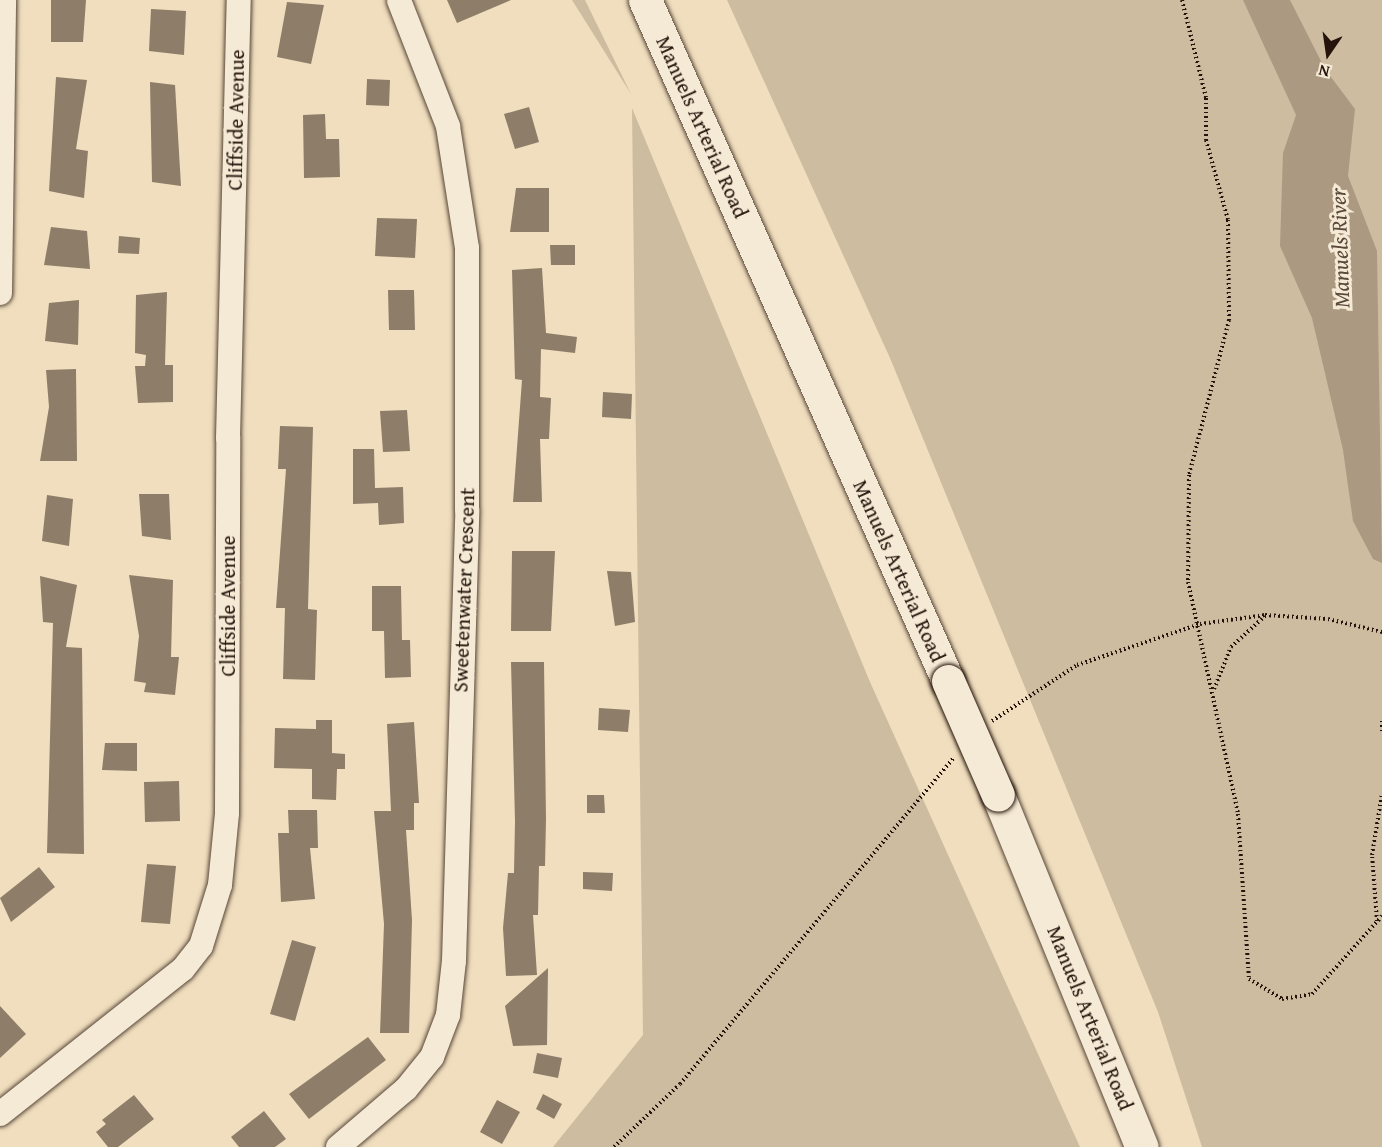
<!DOCTYPE html>
<style>
body{margin:0}
#map{position:relative;width:1382px;height:1147px;overflow:hidden;background:#f0debe;font-family:"Gentium Book Plus",serif}
div>[style]{position:absolute}
[style*='--x']{left:calc(var(--x)*1px);top:calc(var(--y)*1px);width:calc(var(--w)*1px);rotate:calc(var(--a)*1deg)}
.green>*{inset:0;background:#cdbca0}
.water>*{inset:0;background:#ab9981}
.building>*{inset:0;background:#8e7d68}
.path>*{height:4px;margin-top:-2px;transform-origin:0;background:repeating-linear-gradient(90deg,#24140b 0 1.5px,transparent 0 4.5px)}
.roads{filter:drop-shadow(0 0 2px #574638) drop-shadow(0 0 2px #574638)}
.street>*{height:24px;margin:-12px;padding:0 12px;transform-origin:12px;border-radius:12px;background:#f5ead5}
.secondary>*{height:33px;margin:-16.5px;padding:0 16.5px;transform-origin:16.5px;border-radius:16.5px;background:#f5ead5}
.bridges{filter:drop-shadow(0 0 2px #24140b) drop-shadow(0 0 2px #24140b)}
.secondary-bridge>*{height:33px;margin:-16.5px;padding:0 16.5px;transform-origin:16.5px;border-radius:16.5px;background:#f5ead5}
span{translate:-50% -50%;white-space:nowrap;text-align:center;line-height:1.15;-webkit-text-stroke:6px #f5ead5;paint-order:stroke}
.street-label{font-size:21px;color:#24140b}
.water-label{font-size:22px;color:#5a493a;font-style:italic}
.north{position:absolute;left:1298px;top:24px;width:60px;height:60px;-webkit-text-stroke:4px #f5ead5;paint-order:stroke;rotate:193deg;font-size:16px;font-weight:700;line-height:24px;text-align:center;color:#24140b}
.north::after{content:'';display:block;margin:auto;width:21px;height:27px;background:#24140b;clip-path:polygon(50% 0,100% 100%,50% 72%,0 100%)}
</style>
<div id="map">
<div class="green">
<i style="clip-path:polygon(572px 0,585px 0,631px 94px)"></i>
<i style="clip-path:polygon(727px 0,1382px 0,1382px 1147px,1202px 1147px,1158px 1012px,890px 358px)"></i>
<i style="clip-path:polygon(632px 108px,870px 682px,1080px 1147px,553px 1147px,643px 1035px)"></i>
</div>
<div class="water">
<i style="clip-path:polygon(1243px 0,1290px 0,1325px 69px,1355px 109px,1348px 176px,1377px 251px,1382px 563px,1373px 559px,1353px 521px,1343px 450px,1312px 318px,1280px 246px,1283px 153px,1296px 115px)"></i>
</div>
<div class="building">
<i style="clip-path:polygon(51px 0,86px 0,83px 42px,51px 42px)"></i>
<i style="clip-path:polygon(447px 0,511px 0,457px 23px)"></i>
<i style="clip-path:polygon(287px 2px,324px 5px,311px 64px,277px 57px)"></i>
<i style="clip-path:polygon(151px 9px,186px 11px,184px 55px,149px 51px)"></i>
<i style="clip-path:polygon(56px 77px,87px 80px,76px 149px,88px 151px,84px 198px,49px 191px)"></i>
<i style="clip-path:polygon(367px 79px,390px 80px,389px 106px,366px 105px)"></i>
<i style="clip-path:polygon(150px 82px,175px 85px,181px 186px,152px 182px)"></i>
<i style="clip-path:polygon(529px 107px,539px 142px,515px 149px,504px 114px)"></i>
<i style="clip-path:polygon(325px 114px,326px 139px,339px 139px,340px 177px,304px 178px,303px 115px)"></i>
<i style="clip-path:polygon(516px 188px,549px 188px,549px 232px,510px 232px)"></i>
<i style="clip-path:polygon(377px 218px,417px 219px,415px 258px,375px 256px)"></i>
<i style="clip-path:polygon(51px 227px,87px 231px,90px 269px,44px 265px)"></i>
<i style="clip-path:polygon(119px 236px,140px 238px,139px 254px,118px 253px)"></i>
<i style="clip-path:polygon(550px 245px,575px 245px,575px 265px,551px 265px)"></i>
<i style="clip-path:polygon(542px 268px,546px 333px,577px 337px,575px 353px,541px 349px,540px 397px,551px 398px,549px 439px,540px 439px,542px 502px,513px 502px,522px 380px,515px 379px,512px 270px)"></i>
<i style="clip-path:polygon(388px 290px,414px 290px,415px 330px,389px 330px)"></i>
<i style="clip-path:polygon(167px 292px,165px 365px,173px 365px,173px 402px,138px 403px,135px 366px,145px 366px,146px 355px,135px 353px,136px 295px)"></i>
<i style="clip-path:polygon(79px 300px,78px 345px,45px 341px,49px 303px)"></i>
<i style="clip-path:polygon(76px 369px,77px 461px,40px 461px,49px 407px,46px 370px)"></i>
<i style="clip-path:polygon(603px 392px,632px 394px,631px 419px,602px 417px)"></i>
<i style="clip-path:polygon(407px 410px,410px 451px,383px 452px,380px 411px)"></i>
<i style="clip-path:polygon(280px 426px,313px 427px,308px 609px,317px 610px,315px 680px,283px 679px,285px 608px,276px 608px,286px 469px,278px 469px)"></i>
<i style="clip-path:polygon(353px 449px,374px 449px,375px 488px,403px 487px,404px 523px,379px 525px,378px 503px,353px 504px)"></i>
<i style="clip-path:polygon(139px 494px,169px 494px,171px 540px,142px 536px)"></i>
<i style="clip-path:polygon(47px 495px,73px 499px,69px 546px,42px 541px)"></i>
<i style="clip-path:polygon(512px 551px,555px 551px,551px 631px,511px 631px)"></i>
<i style="clip-path:polygon(607px 571px,631px 572px,635px 622px,615px 626px)"></i>
<i style="clip-path:polygon(129px 575px,173px 580px,171px 657px,179px 657px,175px 695px,144px 692px,146px 683px,134px 681px,139px 636px)"></i>
<i style="clip-path:polygon(40px 576px,77px 585px,66px 647px,82px 648px,84px 854px,47px 853px,53px 623px,43px 622px)"></i>
<i style="clip-path:polygon(372px 586px,401px 586px,402px 640px,410px 640px,411px 677px,385px 678px,384px 631px,372px 631px)"></i>
<i style="clip-path:polygon(511px 662px,544px 662px,546px 819px,545px 866px,539px 866px,538px 915px,533px 915px,537px 975px,506px 976px,503px 928px,508px 873px,514px 873px,515px 821px)"></i>
<i style="clip-path:polygon(599px 708px,630px 710px,628px 732px,598px 730px)"></i>
<i style="clip-path:polygon(316px 720px,332px 720px,332px 753px,345px 754px,345px 769px,337px 769px,336px 800px,312px 799px,312px 769px,274px 768px,275px 728px,316px 729px)"></i>
<i style="clip-path:polygon(414px 722px,419px 803px,414px 803px,414px 830px,406px 830px,412px 920px,409px 1033px,380px 1033px,384px 924px,374px 811px,391px 811px,387px 724px)"></i>
<i style="clip-path:polygon(105px 743px,137px 743px,137px 771px,102px 770px)"></i>
<i style="clip-path:polygon(179px 781px,180px 821px,145px 822px,144px 782px)"></i>
<i style="clip-path:polygon(587px 795px,604px 795px,605px 813px,587px 813px)"></i>
<i style="clip-path:polygon(288px 810px,317px 810px,318px 848px,310px 848px,315px 899px,281px 902px,278px 833px,289px 833px)"></i>
<i style="clip-path:polygon(147px 864px,176px 866px,170px 924px,141px 922px)"></i>
<i style="clip-path:polygon(39px 867px,55px 887px,11px 922px,0 898px)"></i>
<i style="clip-path:polygon(583px 872px,613px 873px,612px 891px,583px 889px)"></i>
<i style="clip-path:polygon(292px 940px,316px 947px,295px 1021px,270px 1014px)"></i>
<i style="clip-path:polygon(548px 968px,547px 1045px,513px 1046px,505px 1006px)"></i>
<i style="clip-path:polygon(0 1006px,26px 1034px,0 1058px)"></i>
<i style="clip-path:polygon(368px 1037px,386px 1060px,309px 1119px,289px 1094px)"></i>
<i style="clip-path:polygon(537px 1053px,562px 1058px,558px 1078px,533px 1073px)"></i>
<i style="clip-path:polygon(543px 1094px,562px 1104px,554px 1119px,536px 1109px)"></i>
<i style="clip-path:polygon(134px 1095px,154px 1119px,118px 1147px,108px 1147px,96px 1132px,106px 1124px,102px 1120px)"></i>
<i style="clip-path:polygon(497px 1100px,520px 1112px,502px 1144px,480px 1132px)"></i>
<i style="clip-path:polygon(264px 1111px,286px 1139px,275px 1147px,239px 1147px,231px 1137px)"></i>
</div>
<div class="path">
<i style="--x:1182;--y:0;--w:101;--a:76.2"></i>
<i style="--x:1206;--y:98;--w:42;--a:90"></i>
<i style="--x:1206;--y:140;--w:83;--a:74.6"></i>
<i style="--x:1228;--y:220;--w:100;--a:89.4"></i>
<i style="--x:1229;--y:320;--w:160;--a:104.5"></i>
<i style="--x:1189;--y:475;--w:107;--a:90.5"></i>
<i style="--x:1188;--y:582;--w:237;--a:77.8"></i>
<i style="--x:1238;--y:814;--w:165;--a:86.2"></i>
<i style="--x:1249;--y:979;--w:39;--a:31"></i>
<i style="--x:1282;--y:999;--w:30;--a:-9"></i>
<i style="--x:1312;--y:994;--w:105;--a:-48.1"></i>
<i style="--x:1214;--y:689;--w:45;--a:-68"></i>
<i style="--x:1231;--y:647;--w:46;--a:-42.4"></i>
<i style="--x:992;--y:721;--w:102;--a:-33.4"></i>
<i style="--x:1077;--y:665;--w:130;--a:-18.4"></i>
<i style="--x:1200;--y:624;--w:66;--a:-7.9"></i>
<i style="--x:1265;--y:615;--w:63;--a:3.6"></i>
<i style="--x:1328;--y:619;--w:56;--a:13.5"></i>
<i style="--x:1382;--y:721;--w:13;--a:90"></i>
<i style="--x:1377;--y:921;--w:66;--a:-94.3"></i>
<i style="--x:1372;--y:855;--w:62;--a:-80.7"></i>
<i style="--x:614;--y:1147;--w:91;--a:-43.7"></i>
<i style="--x:680;--y:1084;--w:427;--a:-50"></i>
</div>
<div class="roads">
<div class="street">
<i style="--x:0;--y:293;--w:293;--a:-89.2"></i>
<i style="--x:0;--y:1114;--w:233;--a:-38.4"></i>
<i style="--x:183;--y:969;--w:29;--a:-52"></i>
<i style="--x:201;--y:946;--w:64;--a:-72.7"></i>
<i style="--x:220;--y:885;--w:72;--a:-84.4"></i>
<i style="--x:227;--y:813;--w:375;--a:-89.8"></i>
<i style="--x:228;--y:438;--w:438;--a:-88.6"></i>
<i style="--x:338;--y:1147;--w:89;--a:-40.5"></i>
<i style="--x:406;--y:1089;--w:41;--a:-50.9"></i>
<i style="--x:432;--y:1057;--w:45;--a:-69.1"></i>
<i style="--x:448;--y:1015;--w:54;--a:-83.7"></i>
<i style="--x:454;--y:961;--w:451;--a:-88.3"></i>
<i style="--x:467;--y:510;--w:262;--a:-90"></i>
<i style="--x:467;--y:248;--w:123;--a:-98.9"></i>
<i style="--x:448;--y:126;--w:135;--a:-111.3"></i>
</div>
<div class="secondary">
<i style="--x:645;--y:0;--w:745;--a:66.01"></i>
<i style="--x:998;--y:795;--w:380;--a:67.8"></i>
</div>
</div>
<div class="bridges">
<div class="secondary-bridge">
<i style="--x:948;--y:681;--w:124;--a:66.3"></i>
</div>
</div>
<div class="street-label">
<span style="left:236px;top:120px;rotate:-89deg">Cliffside Avenue</span>
<span style="left:702px;top:127px;rotate:66deg">Manuels Arterial Road</span>
<span style="left:899px;top:571px;rotate:66deg">Manuels Arterial Road</span>
<span style="left:464px;top:590px;rotate:-88deg">Sweetenwater Crescent</span>
<span style="left:228px;top:606px;rotate:-90deg">Cliffside Avenue</span>
<span style="left:1090px;top:1018px;rotate:68deg">Manuels Arterial Road</span>
</div>
<div class="water-label">
<span style="left:1340px;top:248px;rotate:-92deg">Manuels River</span>
</div>
<div class="north">N</div>
</div>
